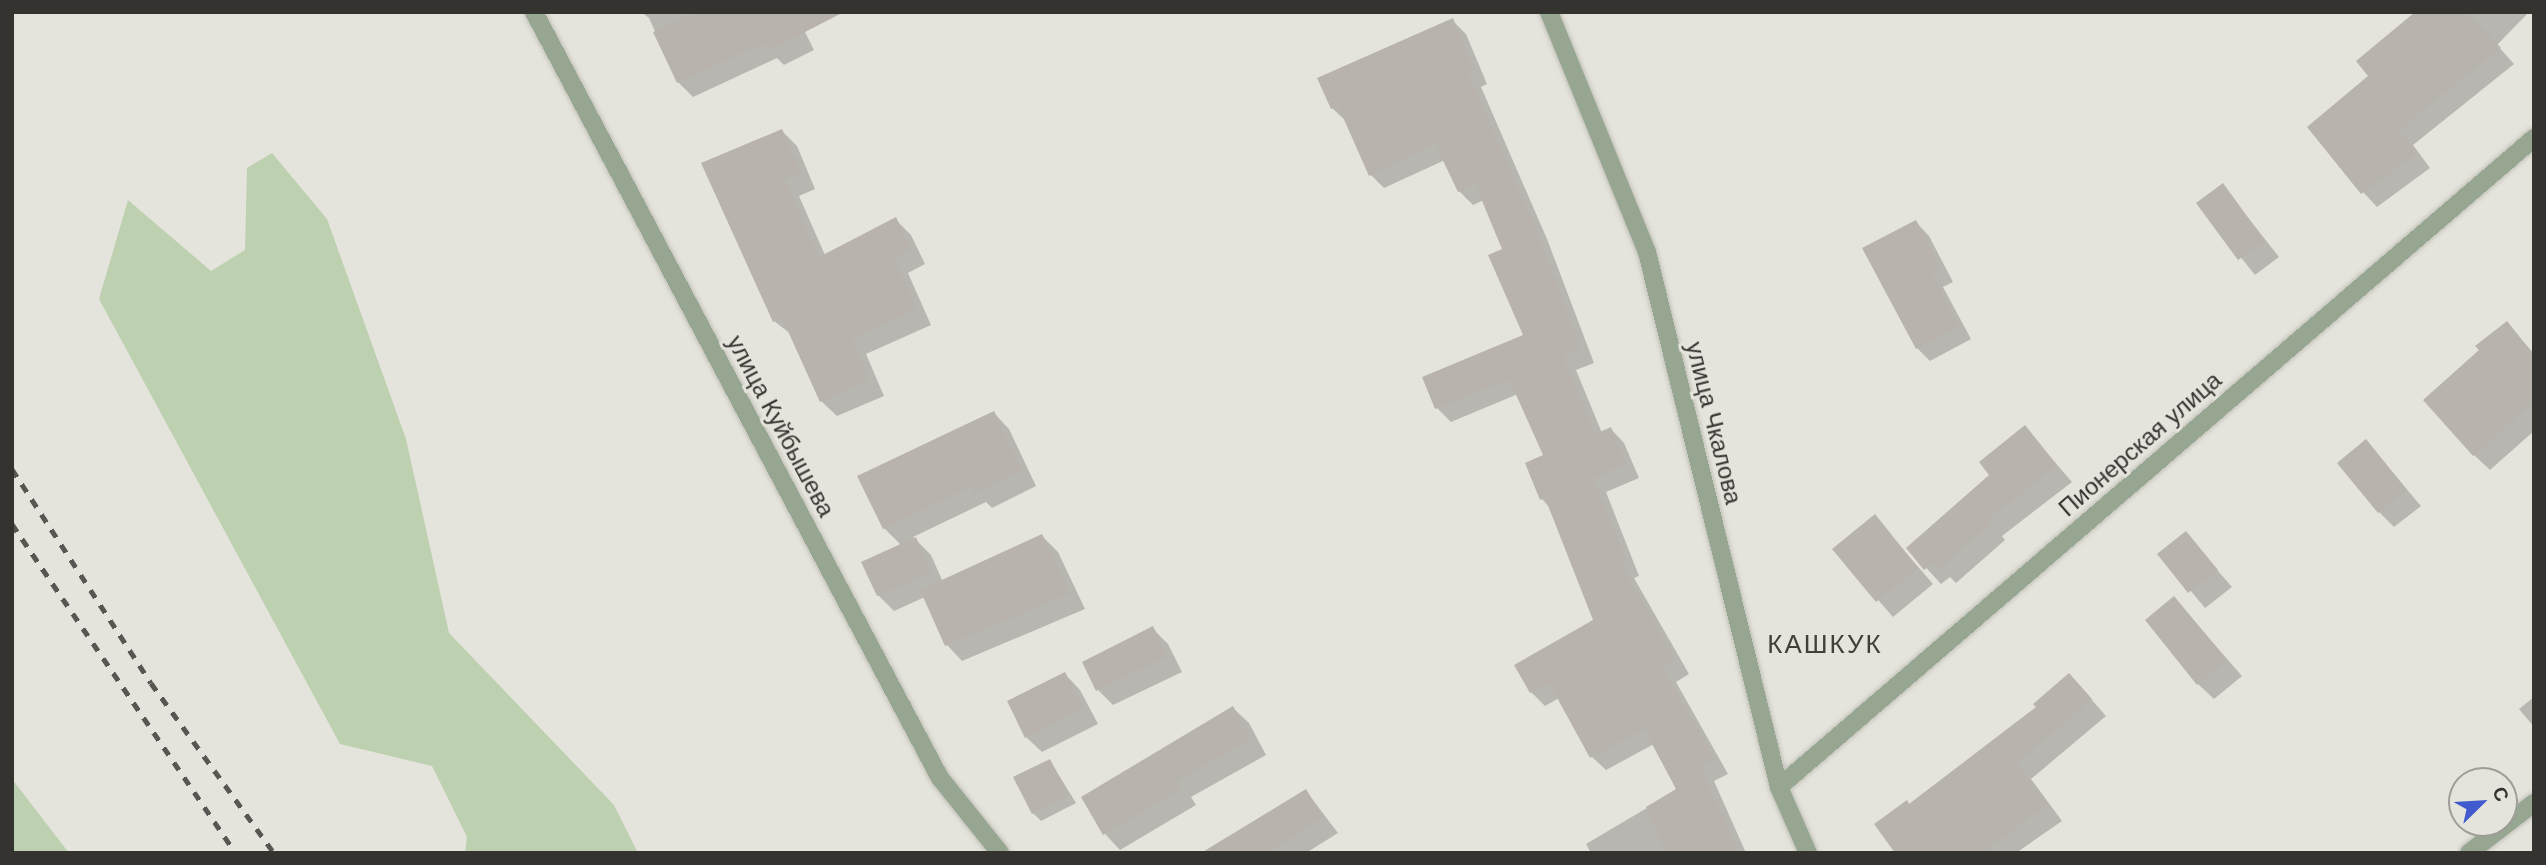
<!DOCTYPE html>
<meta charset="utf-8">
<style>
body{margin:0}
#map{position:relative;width:2546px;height:865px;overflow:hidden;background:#e5e4dc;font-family:Arial,sans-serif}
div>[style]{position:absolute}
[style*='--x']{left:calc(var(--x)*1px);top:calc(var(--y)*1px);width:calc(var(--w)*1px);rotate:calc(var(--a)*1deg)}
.green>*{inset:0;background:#bdd0af}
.shadow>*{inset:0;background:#0003}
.building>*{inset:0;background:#b9b3ad}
.roads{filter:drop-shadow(0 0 2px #c2c1ba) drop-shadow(0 0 2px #c2c1ba)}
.service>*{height:18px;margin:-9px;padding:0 9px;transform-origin:9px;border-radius:9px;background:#97a691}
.minor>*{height:18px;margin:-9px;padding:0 9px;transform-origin:9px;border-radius:9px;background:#97a691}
.rail>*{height:5px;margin-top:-2.5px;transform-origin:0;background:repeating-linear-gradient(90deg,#575652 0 9px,transparent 0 18px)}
span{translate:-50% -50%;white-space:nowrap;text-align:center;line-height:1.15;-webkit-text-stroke:6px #e5e4dc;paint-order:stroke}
.street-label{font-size:24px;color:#343330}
.neighbourhood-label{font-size:26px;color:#403f39;letter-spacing:2px}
.frame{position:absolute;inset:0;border:14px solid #343330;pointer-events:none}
.north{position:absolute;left:2448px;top:767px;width:70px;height:70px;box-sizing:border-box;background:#e5e4dc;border:2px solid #9e9d97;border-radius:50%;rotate:66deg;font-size:19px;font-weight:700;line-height:28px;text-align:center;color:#343330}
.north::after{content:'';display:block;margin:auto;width:24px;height:32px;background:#415bce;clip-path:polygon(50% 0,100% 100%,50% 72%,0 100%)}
</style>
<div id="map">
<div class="green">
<i style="clip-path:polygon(272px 153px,327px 219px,406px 439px,449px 633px,614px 805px,638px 853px,465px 853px,467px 837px,432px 766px,340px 744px,99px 299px,128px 200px,211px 271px,245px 250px,247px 168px)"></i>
<i style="clip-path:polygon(12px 779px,69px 853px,12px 853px)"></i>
</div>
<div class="shadow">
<i style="clip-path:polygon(641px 12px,795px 12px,814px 50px,784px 65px,777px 58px,693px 97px,678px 82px,649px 18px)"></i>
<i style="clip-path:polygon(2423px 12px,2529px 12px,2497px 45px,2514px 64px,2413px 145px,2430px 168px,2377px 207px,2363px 192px,2371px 76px)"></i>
<i style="clip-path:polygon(1452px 20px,1466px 34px,1487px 84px,1481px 87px,1547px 239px,1594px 363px,1576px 370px,1602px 433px,1611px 429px,1624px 443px,1639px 478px,1606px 492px,1639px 576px,1634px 578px,1689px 674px,1676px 682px,1728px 774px,1714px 781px,1746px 853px,1591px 853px,1586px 844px,1679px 789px,1654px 744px,1606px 770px,1592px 757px,1559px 698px,1545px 706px,1531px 692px,1595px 621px,1550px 508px,1542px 499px,1546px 456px,1518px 394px,1451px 422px,1437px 408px,1525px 336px,1504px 250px,1484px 200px,1473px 205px,1459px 191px,1445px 160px,1384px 188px,1370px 174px,1347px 122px,1332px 108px)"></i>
<i style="clip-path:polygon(782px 131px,797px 146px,815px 189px,799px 196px,825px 255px,896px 220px,911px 235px,925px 264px,908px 273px,931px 325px,866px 354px,884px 396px,837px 416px,821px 401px,792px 335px,774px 321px)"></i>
<i style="clip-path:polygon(2223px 186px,2279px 257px,2255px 275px,2198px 204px)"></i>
<i style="clip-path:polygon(1916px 222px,1929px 236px,1953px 282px,1943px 287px,1971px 339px,1930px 361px,1917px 348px)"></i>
<i style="clip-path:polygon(2507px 323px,2534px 354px,2534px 431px,2490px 470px,2474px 455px,2481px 351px)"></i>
<i style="clip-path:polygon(994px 413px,1009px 429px,1036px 486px,992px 508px,986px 502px,913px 537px,931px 555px,943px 582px,1042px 536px,1058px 552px,1085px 609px,962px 661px,947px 645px,925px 597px,894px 611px,878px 595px,902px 546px,884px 528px)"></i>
<i style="clip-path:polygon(2025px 428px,2072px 482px,2002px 536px,2005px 540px,1956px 583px,1950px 577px,1941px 584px,1909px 549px,1992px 476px)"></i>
<i style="clip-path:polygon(2366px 441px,2421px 506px,2394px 527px,2379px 512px)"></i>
<i style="clip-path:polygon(1875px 517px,1933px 584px,1893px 617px,1835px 550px)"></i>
<i style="clip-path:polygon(2186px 534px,2232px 587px,2205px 608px,2160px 554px)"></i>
<i style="clip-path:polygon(2174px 598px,2242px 676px,2214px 699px,2198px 684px)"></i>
<i style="clip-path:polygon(1152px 628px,1168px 644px,1182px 672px,1113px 705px,1098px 690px)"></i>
<i style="clip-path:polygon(1065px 674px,1080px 690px,1098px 724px,1042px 752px,1026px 737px)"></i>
<i style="clip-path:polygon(2084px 691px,2106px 716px,2031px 779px,2062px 821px,2016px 853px,1897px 853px,1910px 806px)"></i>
<i style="clip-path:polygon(2534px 697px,2534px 727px,2519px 709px)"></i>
<i style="clip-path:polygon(1233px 708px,1249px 723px,1266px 755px,1191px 797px,1196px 805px,1120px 850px,1105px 834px,1083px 798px)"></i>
<i style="clip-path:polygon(1050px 761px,1076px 803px,1041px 821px,1033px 813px)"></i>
<i style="clip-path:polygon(1306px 791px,1338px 833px,1306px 853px,1205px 853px)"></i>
</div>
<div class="building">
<i style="clip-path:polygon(696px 12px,844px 12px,768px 51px,764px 43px,677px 83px,653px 32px)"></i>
<i style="clip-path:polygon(2415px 12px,2468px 12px,2501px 48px,2399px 130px,2417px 153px,2361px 194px,2307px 127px,2368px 76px,2356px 61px)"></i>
<i style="clip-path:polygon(1453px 18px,1474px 70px,1468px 73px,1534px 223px,1581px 349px,1563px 356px,1595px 434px,1611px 427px,1627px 464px,1593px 478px,1627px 562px,1621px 564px,1676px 660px,1663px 668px,1715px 759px,1701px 767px,1739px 853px,1666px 853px,1646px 807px,1676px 789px,1644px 729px,1590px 758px,1549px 683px,1530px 693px,1514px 665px,1593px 620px,1545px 498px,1540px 500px,1525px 463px,1543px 455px,1509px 379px,1435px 409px,1422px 377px,1523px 335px,1488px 255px,1502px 249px,1475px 184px,1458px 192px,1435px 144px,1369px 176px,1338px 106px,1331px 109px,1317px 78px)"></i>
<i style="clip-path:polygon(782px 129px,801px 173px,785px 180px,819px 257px,896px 217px,911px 249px,894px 258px,917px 309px,852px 339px,870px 380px,820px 402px,782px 318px,773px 322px,701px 163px)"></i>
<i style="clip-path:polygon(2223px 183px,2265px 241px,2238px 260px,2196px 203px)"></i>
<i style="clip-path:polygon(1916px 220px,1941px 268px,1932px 273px,1959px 326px,1916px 349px,1862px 248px)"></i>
<i style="clip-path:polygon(2507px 321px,2534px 355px,2534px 402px,2473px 456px,2423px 400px,2479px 350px,2475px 346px)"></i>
<i style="clip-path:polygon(994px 411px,1022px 470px,975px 493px,972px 486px,883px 529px,857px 476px)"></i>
<i style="clip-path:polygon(2025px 425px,2057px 465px,1988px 520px,1991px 523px,1940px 569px,1934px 562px,1924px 570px,1906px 548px,1989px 475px,1979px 462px)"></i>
<i style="clip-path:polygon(2366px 439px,2407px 490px,2378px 513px,2337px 463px)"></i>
<i style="clip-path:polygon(1875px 514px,1918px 568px,1876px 602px,1832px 549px)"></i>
<i style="clip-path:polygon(2186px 531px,2218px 570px,2188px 593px,2157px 554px)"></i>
<i style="clip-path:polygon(1042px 534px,1070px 593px,945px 646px,920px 590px)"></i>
<i style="clip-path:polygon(916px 537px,931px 572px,877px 596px,861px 562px)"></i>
<i style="clip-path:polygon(2174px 596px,2227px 660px,2197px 685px,2145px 620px)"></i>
<i style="clip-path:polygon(1153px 626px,1167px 656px,1096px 691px,1082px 662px)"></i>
<i style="clip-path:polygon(1065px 672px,1083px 708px,1025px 738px,1007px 701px)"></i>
<i style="clip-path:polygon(2069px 673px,2092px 699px,2017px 763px,2048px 804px,1984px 853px,1895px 853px,1874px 824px,1907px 800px,1909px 804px,2036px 707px,2033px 704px)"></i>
<i style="clip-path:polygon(1233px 706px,1251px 739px,1177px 781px,1181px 789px,1103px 835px,1081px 797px)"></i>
<i style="clip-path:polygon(1050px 759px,1069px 795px,1032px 814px,1013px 777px)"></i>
<i style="clip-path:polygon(1306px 789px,1323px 817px,1266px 853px,1201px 853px)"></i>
</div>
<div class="roads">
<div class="service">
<i style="--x:2469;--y:853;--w:82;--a:-37.6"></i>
</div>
<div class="minor">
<i style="--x:534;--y:12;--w:867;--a:62.08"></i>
<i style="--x:940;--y:778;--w:96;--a:51.3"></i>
<i style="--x:1549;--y:12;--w:259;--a:67.8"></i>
<i style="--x:1647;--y:252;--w:551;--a:76.14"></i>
<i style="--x:1779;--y:787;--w:72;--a:66.3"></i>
<i style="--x:1779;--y:787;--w:996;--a:-40.68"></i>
</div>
</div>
<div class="rail">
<i style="--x:12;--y:469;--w:255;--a:57"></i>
<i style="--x:151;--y:683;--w:210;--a:54.1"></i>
<i style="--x:12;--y:524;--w:398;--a:55.8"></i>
</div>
<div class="street-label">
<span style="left:1714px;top:423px;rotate:76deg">улица Чкалова</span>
<span style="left:781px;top:426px;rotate:62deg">улица Куйбышева</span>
<span style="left:2140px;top:444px;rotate:-41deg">Пионерская улица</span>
</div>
<div class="neighbourhood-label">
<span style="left:1825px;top:645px">КАШКУК</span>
</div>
<div class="frame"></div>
<div class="north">С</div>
</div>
